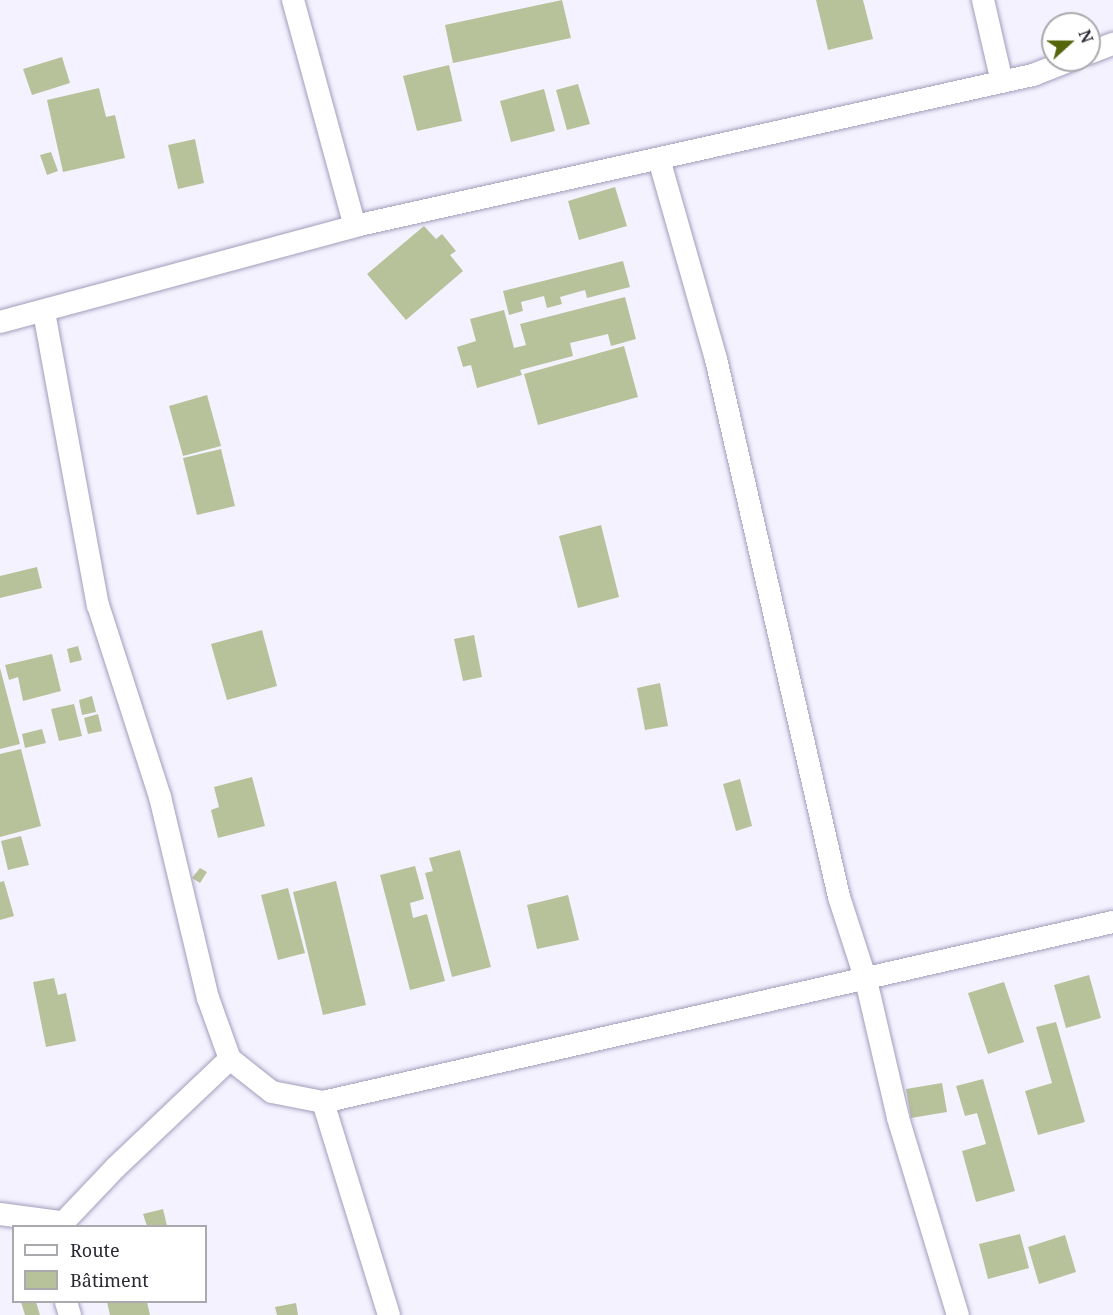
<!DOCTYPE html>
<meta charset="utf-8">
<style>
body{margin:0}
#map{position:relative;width:1113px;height:1315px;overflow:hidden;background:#f4f2ff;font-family:"Noto Serif",serif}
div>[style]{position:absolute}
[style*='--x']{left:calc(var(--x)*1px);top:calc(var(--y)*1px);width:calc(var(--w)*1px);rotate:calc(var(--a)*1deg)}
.building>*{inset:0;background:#b7c29b}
.roads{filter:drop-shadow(0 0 2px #a39dbb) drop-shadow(0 0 2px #a39dbb)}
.street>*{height:22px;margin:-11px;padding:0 11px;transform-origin:11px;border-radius:11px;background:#fff}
span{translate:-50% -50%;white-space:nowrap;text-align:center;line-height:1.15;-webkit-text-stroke:4.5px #fff;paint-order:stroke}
.legend{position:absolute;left:12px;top:1225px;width:195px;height:78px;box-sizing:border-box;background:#fff;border:2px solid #aba9ae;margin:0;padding:8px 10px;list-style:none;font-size:18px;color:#2c2935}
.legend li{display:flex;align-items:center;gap:12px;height:30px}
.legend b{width:30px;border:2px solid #aba9ae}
.north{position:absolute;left:1041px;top:12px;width:60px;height:60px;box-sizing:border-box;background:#fff;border:2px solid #aba9ae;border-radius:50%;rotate:69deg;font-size:16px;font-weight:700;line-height:24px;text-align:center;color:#2c2935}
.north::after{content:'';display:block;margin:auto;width:21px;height:27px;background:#55650c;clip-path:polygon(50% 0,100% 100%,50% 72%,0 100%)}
</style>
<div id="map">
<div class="building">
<i style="clip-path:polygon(562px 0,571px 38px,453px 63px,445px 25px)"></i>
<i style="clip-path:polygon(816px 0,863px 0,873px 39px,828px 50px)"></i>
<i style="clip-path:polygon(62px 57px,70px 83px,32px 95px,23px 69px)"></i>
<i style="clip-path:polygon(449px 65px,462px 121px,417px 131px,403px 76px)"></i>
<i style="clip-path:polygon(578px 84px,590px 124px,567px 130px,556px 90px)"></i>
<i style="clip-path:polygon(99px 88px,106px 117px,115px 115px,125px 158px,63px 172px,47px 100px)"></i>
<i style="clip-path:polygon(544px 89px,555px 131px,511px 142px,500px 101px)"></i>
<i style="clip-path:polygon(195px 139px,204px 183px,178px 189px,168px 145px)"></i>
<i style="clip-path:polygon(51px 152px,58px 171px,47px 175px,40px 155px)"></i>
<i style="clip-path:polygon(615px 187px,627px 226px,579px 240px,568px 201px)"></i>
<i style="clip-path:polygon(424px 226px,436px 239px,442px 234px,456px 251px,450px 255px,463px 271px,406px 320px,367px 274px)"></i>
<i style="clip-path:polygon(623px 261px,630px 287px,587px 298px,585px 290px,560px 297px,562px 304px,547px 308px,544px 296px,521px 302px,523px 311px,509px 315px,503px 291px)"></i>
<i style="clip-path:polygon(625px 297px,636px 339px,611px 346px,608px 334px,570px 343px,573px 356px,520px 370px,522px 375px,477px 388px,471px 365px,463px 367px,457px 347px,476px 341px,470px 319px,504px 310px,514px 348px,526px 345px,520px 324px)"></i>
<i style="clip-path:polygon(624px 346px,638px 397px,538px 425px,524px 374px)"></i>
<i style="clip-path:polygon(207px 395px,221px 446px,183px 456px,169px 406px)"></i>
<i style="clip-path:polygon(221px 449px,235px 506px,197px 515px,183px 458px)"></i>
<i style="clip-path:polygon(601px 525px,619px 597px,578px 608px,559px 536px)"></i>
<i style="clip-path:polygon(37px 567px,42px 588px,0 598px,0 576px)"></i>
<i style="clip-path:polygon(262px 630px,277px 686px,227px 700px,211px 644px)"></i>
<i style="clip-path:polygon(474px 635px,482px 677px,463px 681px,454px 639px)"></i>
<i style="clip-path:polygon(78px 646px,82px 660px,70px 663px,67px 649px)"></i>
<i style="clip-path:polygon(52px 654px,61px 691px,23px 701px,18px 677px,9px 680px,5px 665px)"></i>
<i style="clip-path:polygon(0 668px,20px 744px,0 749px)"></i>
<i style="clip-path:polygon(660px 683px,668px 726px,645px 730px,637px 688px)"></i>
<i style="clip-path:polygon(92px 696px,96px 712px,82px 715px,79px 700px)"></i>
<i style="clip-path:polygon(74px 704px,82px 736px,59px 741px,51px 709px)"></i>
<i style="clip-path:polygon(98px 714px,102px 731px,88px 734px,84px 718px)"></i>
<i style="clip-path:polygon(42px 729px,46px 743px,25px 748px,22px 734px)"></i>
<i style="clip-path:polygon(21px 749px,41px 826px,0 837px,0 754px)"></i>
<i style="clip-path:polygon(252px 777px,265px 826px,218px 838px,211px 810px,219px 807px,214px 787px)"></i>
<i style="clip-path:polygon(740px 779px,752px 826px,736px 831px,723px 784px)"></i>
<i style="clip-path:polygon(21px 836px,29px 865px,8px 870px,1px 841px)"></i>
<i style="clip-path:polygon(460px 850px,491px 967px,452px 977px,425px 873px,433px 871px,429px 858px)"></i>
<i style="clip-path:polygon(415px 866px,424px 899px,410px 903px,413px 918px,427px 914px,445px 981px,410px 990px,380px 875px)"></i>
<i style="clip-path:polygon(200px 868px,207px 872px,200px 883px,192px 878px)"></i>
<i style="clip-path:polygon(4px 881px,14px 916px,0 920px,0 882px)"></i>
<i style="clip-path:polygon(336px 881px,366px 1005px,323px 1015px,293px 892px)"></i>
<i style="clip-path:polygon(288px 888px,305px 953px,278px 960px,261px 895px)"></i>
<i style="clip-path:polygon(568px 895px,579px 940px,537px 949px,527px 905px)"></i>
<i style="clip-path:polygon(1089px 975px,1101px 1018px,1066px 1028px,1054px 985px)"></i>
<i style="clip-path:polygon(54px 978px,58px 995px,66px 993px,76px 1041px,46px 1047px,33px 982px)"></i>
<i style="clip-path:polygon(1004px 982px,1024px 1042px,988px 1054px,968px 993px)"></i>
<i style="clip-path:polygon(1056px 1022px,1085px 1122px,1038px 1135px,1025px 1091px,1052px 1083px,1036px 1027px)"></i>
<i style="clip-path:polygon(983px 1079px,1015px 1191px,976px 1202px,962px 1151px,986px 1144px,977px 1113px,965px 1116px,956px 1086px)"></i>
<i style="clip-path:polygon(942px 1083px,947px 1112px,911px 1118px,906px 1089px)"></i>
<i style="clip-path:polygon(163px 1209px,167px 1226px,147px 1226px,143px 1214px)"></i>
<i style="clip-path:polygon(1020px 1234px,1029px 1268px,988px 1279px,979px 1244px)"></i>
<i style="clip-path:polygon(1065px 1235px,1076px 1272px,1039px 1284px,1028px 1247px)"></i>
<i style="clip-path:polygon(21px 1302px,36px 1302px,40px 1315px,25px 1315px)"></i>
<i style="clip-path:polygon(107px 1302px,147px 1302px,150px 1315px,110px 1315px)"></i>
<i style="clip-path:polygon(296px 1303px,298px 1315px,277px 1315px,275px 1307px)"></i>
</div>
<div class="roads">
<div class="street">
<i style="--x:293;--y:0;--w:234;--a:74.7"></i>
<i style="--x:983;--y:0;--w:84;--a:77"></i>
<i style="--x:1089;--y:53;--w:26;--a:-21"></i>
<i style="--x:659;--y:159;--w:208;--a:74.1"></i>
<i style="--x:716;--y:359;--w:552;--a:77.12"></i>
<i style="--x:839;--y:897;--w:87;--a:72"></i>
<i style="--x:866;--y:980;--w:142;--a:76.9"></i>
<i style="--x:898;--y:1118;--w:206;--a:73.1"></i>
<i style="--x:44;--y:312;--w:298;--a:79.6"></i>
<i style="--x:98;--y:605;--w:202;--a:72.1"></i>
<i style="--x:160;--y:797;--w:207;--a:76.6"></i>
<i style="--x:208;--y:998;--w:65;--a:70.2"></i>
<i style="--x:0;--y:322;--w:368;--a:-15.1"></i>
<i style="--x:355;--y:226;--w:695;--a:-12.56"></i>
<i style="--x:1033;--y:75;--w:41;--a:-21.5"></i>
<i style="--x:323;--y:1102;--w:223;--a:72.8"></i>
<i style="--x:0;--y:1214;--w:62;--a:7.5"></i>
<i style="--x:60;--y:1226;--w:80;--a:-46.5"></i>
<i style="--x:115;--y:1168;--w:158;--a:-43.5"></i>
<i style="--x:230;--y:1059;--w:53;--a:38.2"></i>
<i style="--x:272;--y:1092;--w:52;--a:11.1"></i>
<i style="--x:323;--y:1102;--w:810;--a:-12.84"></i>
<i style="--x:66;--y:1302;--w:14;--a:73"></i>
</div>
</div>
<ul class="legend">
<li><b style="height:8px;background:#fff"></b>Route</li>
<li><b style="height:16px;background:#b7c29b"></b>Bâtiment</li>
</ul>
<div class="north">N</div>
</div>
